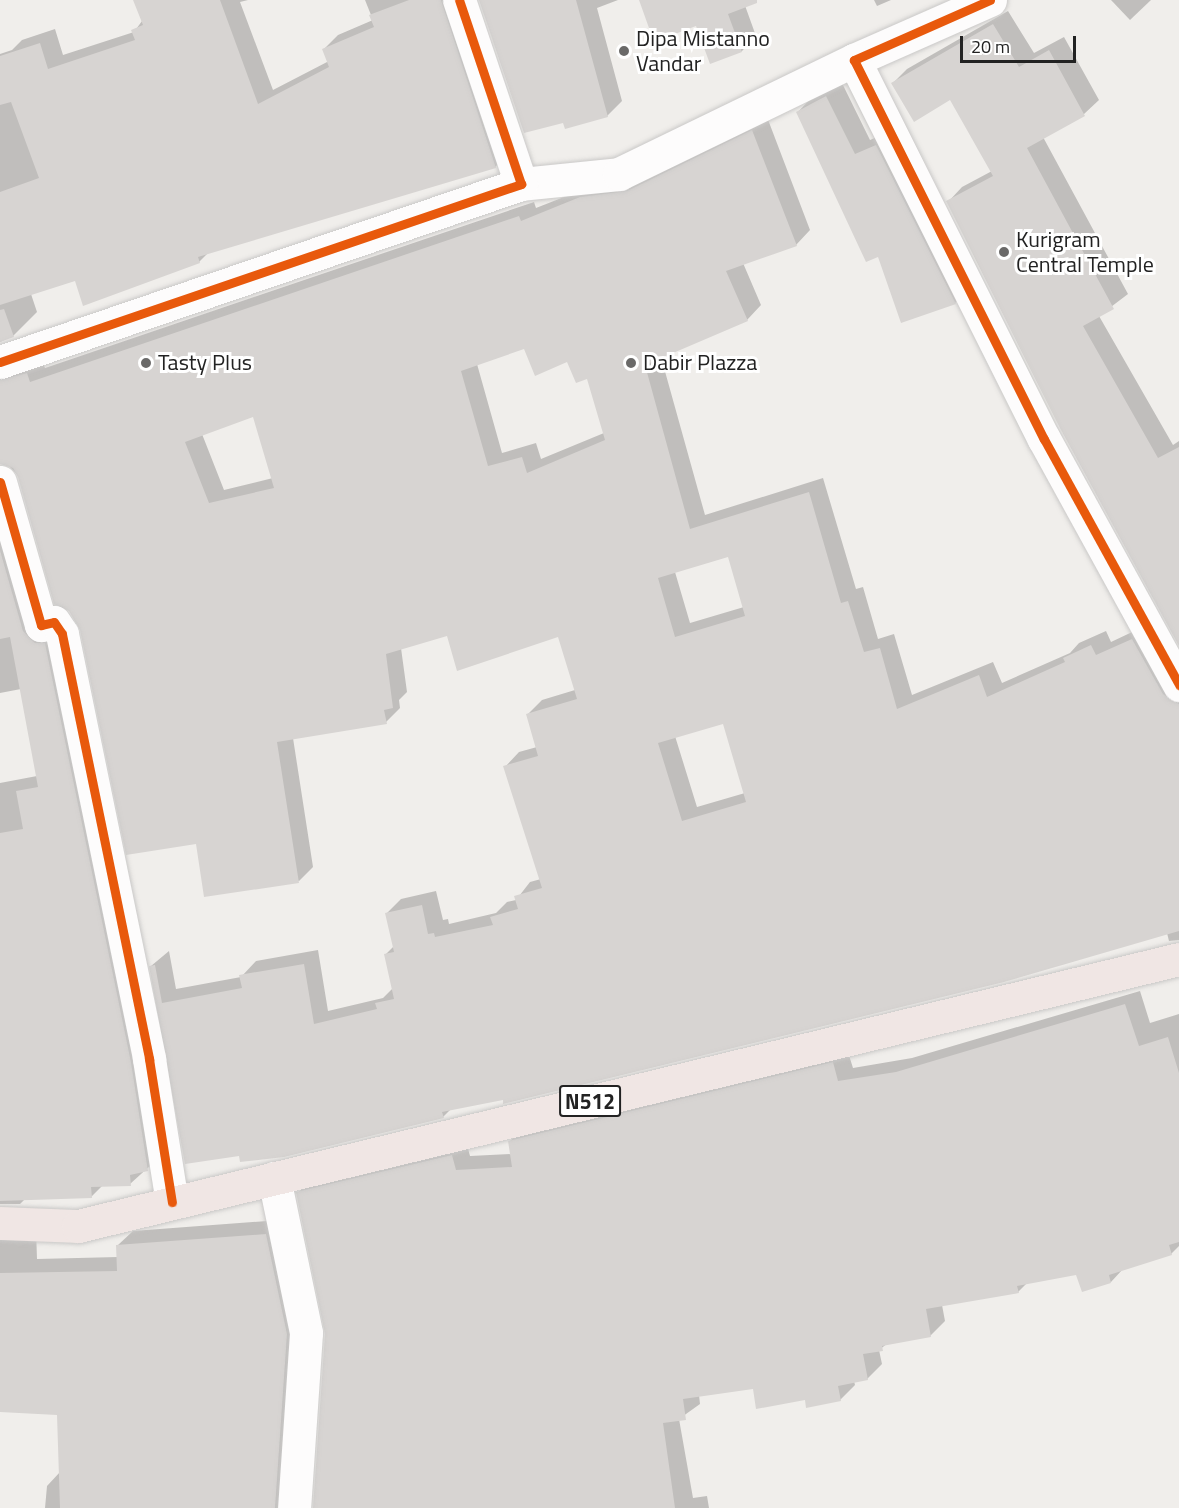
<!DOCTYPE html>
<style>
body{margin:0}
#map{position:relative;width:1179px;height:1508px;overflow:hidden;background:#f0eeeb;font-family:"Titillium Web",sans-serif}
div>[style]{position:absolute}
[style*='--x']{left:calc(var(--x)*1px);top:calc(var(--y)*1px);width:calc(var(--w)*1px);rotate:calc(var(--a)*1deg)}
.shadow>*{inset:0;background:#0003}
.building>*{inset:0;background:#d7d4d2}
.roads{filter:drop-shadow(0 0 2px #c9c8c7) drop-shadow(0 0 2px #c9c8c7)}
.minor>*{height:33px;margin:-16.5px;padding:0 16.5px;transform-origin:16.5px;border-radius:16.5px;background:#fdfcfc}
.trunk>*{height:33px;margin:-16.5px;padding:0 16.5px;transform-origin:16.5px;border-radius:16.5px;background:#f0e6e4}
.cycleway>*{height:9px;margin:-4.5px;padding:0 4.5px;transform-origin:4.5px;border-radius:4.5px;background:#e8590c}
.dots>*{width:16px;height:16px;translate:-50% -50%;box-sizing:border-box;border:3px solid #fff;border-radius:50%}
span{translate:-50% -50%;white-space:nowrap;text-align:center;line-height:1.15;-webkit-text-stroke:6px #fff;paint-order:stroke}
.shield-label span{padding:2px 4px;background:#fff;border:2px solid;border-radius:4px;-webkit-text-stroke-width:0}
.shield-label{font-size:21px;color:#222;font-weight:700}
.poi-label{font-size:22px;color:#222}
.left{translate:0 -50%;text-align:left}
.scale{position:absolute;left:960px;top:36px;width:116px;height:27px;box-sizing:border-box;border:3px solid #222;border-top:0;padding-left:8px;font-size:18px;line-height:21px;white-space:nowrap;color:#222;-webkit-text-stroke:4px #fff;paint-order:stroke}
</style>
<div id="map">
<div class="shadow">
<i style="clip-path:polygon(135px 0,248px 0,240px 2px,273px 90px,329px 61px,324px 49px,338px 35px,373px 20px,365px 0,458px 0,510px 153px,495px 167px,209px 252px,199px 262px,76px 280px,31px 294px,37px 312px,13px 336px,0 342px,0 54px,12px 50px,22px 40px,55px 29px,63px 55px,134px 32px,142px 21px)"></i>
<i style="clip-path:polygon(480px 0,618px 0,597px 8px,622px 101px,607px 116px)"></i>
<i style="clip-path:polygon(641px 0,743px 0,756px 36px,742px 51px,711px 62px,697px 24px)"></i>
<i style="clip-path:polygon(874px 0,891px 0,877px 6px)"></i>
<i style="clip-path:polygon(1111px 0,1151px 0,1130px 20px)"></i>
<i style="clip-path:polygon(1008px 11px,1034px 53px,1064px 37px,1099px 100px,1084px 114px,1043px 137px,1128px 294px,1099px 316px,1173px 445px,1179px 441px,1179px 643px,948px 202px,962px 187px,992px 171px,951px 97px,893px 83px,907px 69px)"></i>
<i style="clip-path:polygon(842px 83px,870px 140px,891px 131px,970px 288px,955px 303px,879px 255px,798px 112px,812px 97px)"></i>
<i style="clip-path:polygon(evenodd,767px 117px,810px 230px,796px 245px,743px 263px,761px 305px,747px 320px,661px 357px,705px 515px,823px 478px,856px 589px,863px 587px,878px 639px,894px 634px,912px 695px,993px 662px,1002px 683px,1070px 653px,1079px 643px,1106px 631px,1111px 642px,1147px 625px,1179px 681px,1179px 940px,1169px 941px,1167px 933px,451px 1109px,443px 1117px,186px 1162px,151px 966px,169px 951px,176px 989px,241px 977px,256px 961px,318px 950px,328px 1011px,383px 998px,393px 988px,385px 955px,394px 946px,386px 914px,401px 899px,436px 891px,443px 920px,448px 919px,449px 924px,496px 913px,507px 902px,516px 900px,530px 882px,541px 879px,505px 767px,519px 752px,537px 747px,527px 715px,542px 700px,575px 690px,559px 635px,448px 635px,401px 648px,407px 692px,399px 700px,400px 708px,386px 722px,293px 738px,313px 867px,299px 881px,198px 843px,82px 629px,19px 476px,6px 463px,0 463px,0 357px,41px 359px,45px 368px,534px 202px,536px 208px,767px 117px,524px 347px,568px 360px,588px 377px,604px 433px,541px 459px,536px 443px,502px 453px,477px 364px,524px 347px,767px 117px,254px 416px,273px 478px,224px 490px,202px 434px,254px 416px,767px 117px,729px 556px,744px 607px,690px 623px,675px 572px,729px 556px,767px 117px,724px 722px,745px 793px,697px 807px,675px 736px,724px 722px)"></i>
<i style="clip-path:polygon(0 486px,59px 629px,162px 1155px,130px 1184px,103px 1185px,91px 1197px,25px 1199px,20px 1204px,0 1204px,0 783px,37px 776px,21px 689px,0 693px)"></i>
<i style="clip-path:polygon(1140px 991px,1150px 1023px,1179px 1014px,1179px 1246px,1171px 1254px,1123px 1269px,1111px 1282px,1077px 1273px,1027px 1283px,1018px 1292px,942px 1305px,945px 1321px,930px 1336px,888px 1343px,879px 1350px,882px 1364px,867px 1379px,854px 1381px,855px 1385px,840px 1400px,806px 1398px,754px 1388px,699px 1395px,700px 1404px,679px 1419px,693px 1498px,707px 1496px,709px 1508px,314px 1508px,326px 1334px,298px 1193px,312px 1178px,466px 1141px,470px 1156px,512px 1154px,510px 1141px,525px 1127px,847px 1049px,853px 1068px,912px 1058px)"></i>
<i style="clip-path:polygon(0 1218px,36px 1229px,37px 1259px,118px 1257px,118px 1245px,133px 1231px,281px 1220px,301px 1319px,297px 1508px,45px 1508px,47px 1486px,60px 1472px,58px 1413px,0 1410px)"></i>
</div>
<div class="building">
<i style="clip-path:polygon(133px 0,220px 0,258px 104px,329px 67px,322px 49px,374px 27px,369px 15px,409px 0,441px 0,496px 168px,198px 257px,200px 263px,83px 306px,75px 281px,0 305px,0 192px,39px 178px,11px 102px,0 105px,0 56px,40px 43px,48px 69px,135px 40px,131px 30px,143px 25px)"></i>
<i style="clip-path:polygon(479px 0,576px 0,608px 117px,565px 129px,563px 123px,524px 133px)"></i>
<i style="clip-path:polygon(639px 0,757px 0,757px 3px,728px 14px,742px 52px,710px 64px,696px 26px,654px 42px)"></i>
<i style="clip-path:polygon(993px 24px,1019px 67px,1049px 50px,1085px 116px,1027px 148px,1114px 309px,1083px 326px,1158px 458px,1179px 447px,1179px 646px,1061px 430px,946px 201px,993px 176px,950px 100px,914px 122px,891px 83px)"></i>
<i style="clip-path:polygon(826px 96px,855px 154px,876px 145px,956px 304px,901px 323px,878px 257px,866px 262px,796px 112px)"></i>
<i style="clip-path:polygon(evenodd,752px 130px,797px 246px,726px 271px,748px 321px,645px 365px,690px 529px,809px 492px,841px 603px,848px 601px,864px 652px,880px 648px,897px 709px,979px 675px,987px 697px,1065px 662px,1063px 658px,1091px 645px,1096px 655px,1132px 639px,1163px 694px,1179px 704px,1179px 931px,1004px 982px,503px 1104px,503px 1100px,442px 1112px,444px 1118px,284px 1157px,240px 1162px,239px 1156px,185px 1164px,149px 966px,155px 965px,162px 1003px,242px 988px,239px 975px,304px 964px,314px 1024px,377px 1009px,375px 1003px,394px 999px,384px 954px,394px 952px,385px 913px,422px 905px,428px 934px,434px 933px,435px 937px,493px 925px,490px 917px,518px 909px,514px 896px,542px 888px,503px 766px,538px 756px,526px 714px,577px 699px,558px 637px,457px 671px,447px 636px,386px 654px,393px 708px,384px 710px,387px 724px,277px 742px,299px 883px,204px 897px,196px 844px,126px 855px,80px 630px,69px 611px,54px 604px,18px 477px,13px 468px,0 464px,0 380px,27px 373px,30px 382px,519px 216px,521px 221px,580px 197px,627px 191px,752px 130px,524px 349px,535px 376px,567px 362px,576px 383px,587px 379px,605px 440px,527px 473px,522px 457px,488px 466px,461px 371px,524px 349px,752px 130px,253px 417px,274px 488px,209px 503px,185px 442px,253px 417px,752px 130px,728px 557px,745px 616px,675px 637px,658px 578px,728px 557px,752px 130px,723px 724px,746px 802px,682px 821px,658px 743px,723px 724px)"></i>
<i style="clip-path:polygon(4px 309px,14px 337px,0 342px,0 310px)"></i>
<i style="clip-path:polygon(0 550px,23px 631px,35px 643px,45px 643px,131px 1062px,148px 1171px,130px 1175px,131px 1186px,91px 1187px,92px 1198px,0 1201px,0 833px,23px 829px,16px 791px,38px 787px,10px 637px,0 639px)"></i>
<i style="clip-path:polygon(1125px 1004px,1139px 1046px,1168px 1037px,1179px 1073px,1179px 1242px,1169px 1245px,1172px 1255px,1109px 1275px,1111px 1283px,1082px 1292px,1076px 1275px,1017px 1286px,1019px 1293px,926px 1309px,931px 1337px,882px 1346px,883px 1351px,863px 1354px,868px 1380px,838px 1386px,841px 1401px,806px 1408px,805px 1400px,756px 1409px,753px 1389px,683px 1399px,686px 1420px,663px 1423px,675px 1508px,313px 1508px,325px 1334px,296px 1192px,452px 1155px,456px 1170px,512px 1167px,508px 1141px,833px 1062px,838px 1081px,896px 1072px)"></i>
<i style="clip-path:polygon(266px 1234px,287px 1334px,275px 1508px,60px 1508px,57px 1415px,0 1412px,0 1273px,117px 1271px,116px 1245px)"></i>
</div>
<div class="roads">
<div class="minor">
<i style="--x:990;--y:0;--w:149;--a:156.2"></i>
<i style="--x:854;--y:60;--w:424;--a:63.4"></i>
<i style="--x:1044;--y:439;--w:281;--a:61.2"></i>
<i style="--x:521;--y:184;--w:99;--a:-5.8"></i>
<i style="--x:619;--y:174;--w:261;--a:-25.9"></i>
<i style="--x:0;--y:362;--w:551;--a:-18.86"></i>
<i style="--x:521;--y:184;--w:194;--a:-108.6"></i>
<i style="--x:0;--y:482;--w:149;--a:74"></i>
<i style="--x:41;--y:625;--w:13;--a:-13"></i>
<i style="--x:54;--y:622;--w:14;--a:56"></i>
<i style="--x:62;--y:634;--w:434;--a:78.4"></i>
<i style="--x:149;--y:1059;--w:145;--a:80.9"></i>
<i style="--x:274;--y:1178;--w:158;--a:78.3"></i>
<i style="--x:306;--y:1333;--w:175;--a:93.9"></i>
</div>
<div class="trunk">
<i style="--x:0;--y:1223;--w:78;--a:2.2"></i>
<i style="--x:78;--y:1226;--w:1133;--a:-13.63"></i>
</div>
</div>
<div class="cycleway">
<i style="--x:990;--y:0;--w:149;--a:156.2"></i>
<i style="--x:854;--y:60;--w:424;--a:63.4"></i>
<i style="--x:1044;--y:439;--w:281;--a:61.2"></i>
<i style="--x:0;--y:362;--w:551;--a:-18.86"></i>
<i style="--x:521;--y:184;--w:194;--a:-108.6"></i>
<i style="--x:0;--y:482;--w:149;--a:74"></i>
<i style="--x:41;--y:625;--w:13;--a:-13"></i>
<i style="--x:54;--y:622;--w:14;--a:56"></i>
<i style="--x:62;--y:634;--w:434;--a:78.4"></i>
<i style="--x:149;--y:1059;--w:145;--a:80.9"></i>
</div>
<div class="dots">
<i style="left:624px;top:51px;background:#6a6968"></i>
<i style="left:1004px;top:252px;background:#6a6968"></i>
<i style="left:146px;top:363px;background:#6a6968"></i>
<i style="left:631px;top:363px;background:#6a6968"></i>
</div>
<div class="shield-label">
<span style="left:590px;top:1101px">N512</span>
</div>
<div class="poi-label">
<span class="left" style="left:636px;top:51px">Dipa Mistanno<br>Vandar</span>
<span class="left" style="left:1016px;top:252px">Kurigram<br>Central Temple</span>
<span class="left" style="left:158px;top:363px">Tasty Plus</span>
<span class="left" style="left:643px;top:363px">Dabir Plazza</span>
</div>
<div class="scale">20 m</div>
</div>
